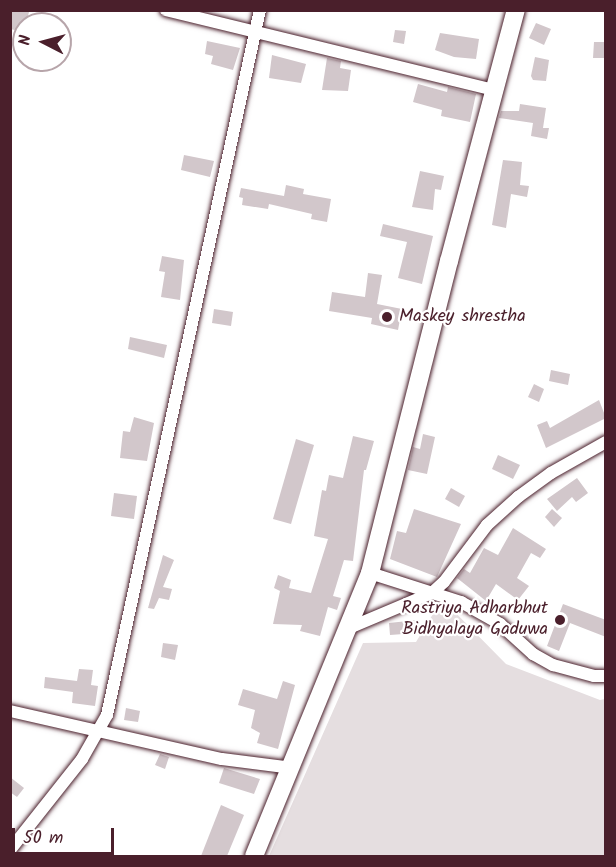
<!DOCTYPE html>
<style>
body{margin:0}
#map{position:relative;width:616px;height:867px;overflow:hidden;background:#fff;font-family:Kalam,sans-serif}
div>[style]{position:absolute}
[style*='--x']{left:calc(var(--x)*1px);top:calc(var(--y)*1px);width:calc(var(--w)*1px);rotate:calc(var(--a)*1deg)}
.green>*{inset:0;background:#e5dee0}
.building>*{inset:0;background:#d2c7cb}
.roads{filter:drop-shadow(0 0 2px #4a1f2b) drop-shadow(0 0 2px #4a1f2b)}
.street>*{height:12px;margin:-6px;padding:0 6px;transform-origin:6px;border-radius:6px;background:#fff}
.secondary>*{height:18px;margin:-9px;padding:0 9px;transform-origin:9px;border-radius:9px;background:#fff}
.dots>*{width:16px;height:16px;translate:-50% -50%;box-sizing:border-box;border:3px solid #fff;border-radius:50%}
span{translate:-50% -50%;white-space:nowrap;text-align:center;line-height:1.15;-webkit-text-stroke:4.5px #fff;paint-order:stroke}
.poi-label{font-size:18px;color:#4a1f2b}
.left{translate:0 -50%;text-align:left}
.right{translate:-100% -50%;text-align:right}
.frame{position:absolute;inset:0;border:12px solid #4a1f2b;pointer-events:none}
.north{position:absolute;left:12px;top:12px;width:60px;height:60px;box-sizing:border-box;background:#fff;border:2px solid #b7a5aa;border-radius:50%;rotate:276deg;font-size:16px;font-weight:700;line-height:24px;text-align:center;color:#4a1f2b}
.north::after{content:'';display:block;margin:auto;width:21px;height:27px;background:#4a1f2b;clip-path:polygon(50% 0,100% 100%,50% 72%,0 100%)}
.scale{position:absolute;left:12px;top:828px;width:102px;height:27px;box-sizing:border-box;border:3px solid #4a1f2b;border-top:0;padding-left:8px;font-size:18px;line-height:21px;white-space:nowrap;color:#4a1f2b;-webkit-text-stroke:4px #fff;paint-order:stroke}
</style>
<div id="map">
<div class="green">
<i style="clip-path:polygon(442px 599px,506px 664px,600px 700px,605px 699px,605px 856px,269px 856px,363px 643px,416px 642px)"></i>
</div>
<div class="building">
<i style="clip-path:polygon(10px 10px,29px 12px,24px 32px,10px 29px)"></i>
<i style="clip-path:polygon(536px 23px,551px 29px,544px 45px,529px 38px)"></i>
<i style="clip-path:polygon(395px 30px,406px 31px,404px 44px,393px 42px)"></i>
<i style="clip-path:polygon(440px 33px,479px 39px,476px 59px,454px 57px,435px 50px)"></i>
<i style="clip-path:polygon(207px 41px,240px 48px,233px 70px,211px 64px,213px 56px,205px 54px)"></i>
<i style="clip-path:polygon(594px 42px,606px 42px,606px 58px,593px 58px)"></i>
<i style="clip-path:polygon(272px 55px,306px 64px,301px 83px,269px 78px)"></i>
<i style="clip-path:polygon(535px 57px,549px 60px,546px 81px,533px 80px,531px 76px)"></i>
<i style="clip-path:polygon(327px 58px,341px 61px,340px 68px,351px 70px,348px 91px,322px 90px)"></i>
<i style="clip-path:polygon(418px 84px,447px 92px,448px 87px,476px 94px,470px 122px,441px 116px,442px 110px,413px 102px)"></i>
<i style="clip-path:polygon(520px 104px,546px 108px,543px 128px,549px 128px,547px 139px,531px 136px,533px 123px,499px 118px,501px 111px,519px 111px)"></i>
<i style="clip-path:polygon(184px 155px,214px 161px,210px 177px,181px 170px)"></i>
<i style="clip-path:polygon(503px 160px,522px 162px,520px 185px,529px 186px,527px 197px,511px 194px,506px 228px,492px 225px)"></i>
<i style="clip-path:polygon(420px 171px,444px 176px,441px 190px,435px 189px,433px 210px,412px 207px)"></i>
<i style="clip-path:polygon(286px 185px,304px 189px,303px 194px,331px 199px,327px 222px,311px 219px,312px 214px,269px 204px,268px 209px,242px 205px,243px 198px,239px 197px,241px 188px,284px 196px)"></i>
<i style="clip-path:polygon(383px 224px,433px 236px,422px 284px,398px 278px,407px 242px,380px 236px)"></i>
<i style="clip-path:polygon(162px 256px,184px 260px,180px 300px,161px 297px,165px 272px,159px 271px)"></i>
<i style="clip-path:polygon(368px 273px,382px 275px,377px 304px,402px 309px,398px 330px,371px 324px,372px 318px,329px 311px,332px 292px,365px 297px)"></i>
<i style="clip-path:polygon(214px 309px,233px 312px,231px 326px,212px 323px)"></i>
<i style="clip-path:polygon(130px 337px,167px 345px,164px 358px,128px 349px)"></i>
<i style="clip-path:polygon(551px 370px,570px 374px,568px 385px,549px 381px)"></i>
<i style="clip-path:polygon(534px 384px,544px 389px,539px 402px,528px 397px)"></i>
<i style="clip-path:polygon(599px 400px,606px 418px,546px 448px,537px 425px,547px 421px,550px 428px)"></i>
<i style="clip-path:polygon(134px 417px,154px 423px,147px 461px,120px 458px,123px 431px,130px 432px)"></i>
<i style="clip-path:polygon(423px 434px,435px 437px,427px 474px,408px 470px,413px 447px,420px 449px)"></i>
<i style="clip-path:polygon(353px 436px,374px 441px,366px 470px,364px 470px,353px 561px,344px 560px,333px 596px,341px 598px,337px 610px,328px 607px,320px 636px,300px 631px,302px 625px,273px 624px,280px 591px,274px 588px,278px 575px,291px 580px,289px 588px,311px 593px,328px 539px,314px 536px,322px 490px,326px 491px,329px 475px,343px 478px)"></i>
<i style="clip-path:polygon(296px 439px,314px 445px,291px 524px,273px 519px)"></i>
<i style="clip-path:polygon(498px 455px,520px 465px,513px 479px,492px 469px)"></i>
<i style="clip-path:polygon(577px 478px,588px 493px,576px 502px,572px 497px,557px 511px,547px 499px)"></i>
<i style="clip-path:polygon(451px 488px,465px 496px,459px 507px,445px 499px)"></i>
<i style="clip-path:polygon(114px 493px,137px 496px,134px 519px,111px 516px)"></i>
<i style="clip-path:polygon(414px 509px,461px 524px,437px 577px,390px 559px,397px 531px,406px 533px)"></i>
<i style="clip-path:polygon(552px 509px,562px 518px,554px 527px,545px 517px)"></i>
<i style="clip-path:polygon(513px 528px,546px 549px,540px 558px,531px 553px,517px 578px,529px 586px,518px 600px,496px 584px,486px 601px,457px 578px,464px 569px,470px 573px,484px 548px,498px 555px)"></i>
<i style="clip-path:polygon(163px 555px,174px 560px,163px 587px,172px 589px,169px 600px,159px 598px,154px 609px,148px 608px)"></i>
<i style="clip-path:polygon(563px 604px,606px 620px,606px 637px,570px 623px,559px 651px,547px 646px)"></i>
<i style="clip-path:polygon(417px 620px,417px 633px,390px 635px,389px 623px)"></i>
<i style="clip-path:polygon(163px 643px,178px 645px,175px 660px,161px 657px)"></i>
<i style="clip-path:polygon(79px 669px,93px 670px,91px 685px,98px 686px,95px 706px,72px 703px,73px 692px,44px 688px,45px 677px,77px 681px)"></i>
<i style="clip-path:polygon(283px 681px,295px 685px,278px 749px,257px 743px,260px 733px,251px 728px,255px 710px,238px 705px,243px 689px,277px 699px)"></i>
<i style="clip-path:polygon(126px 708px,140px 711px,138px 722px,124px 720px)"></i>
<i style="clip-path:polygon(160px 754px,169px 757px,165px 769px,155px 765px)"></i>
<i style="clip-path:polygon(224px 768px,260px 779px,254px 794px,219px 783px)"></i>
<i style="clip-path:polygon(10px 777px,24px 788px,17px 797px,10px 792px)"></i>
<i style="clip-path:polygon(221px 805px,244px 815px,227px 856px,201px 856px)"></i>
</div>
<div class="roads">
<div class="street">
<i style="--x:166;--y:10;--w:339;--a:13.7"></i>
<i style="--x:370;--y:573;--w:96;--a:17.7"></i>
<i style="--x:461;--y:602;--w:45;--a:29.4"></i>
<i style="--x:500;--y:624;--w:45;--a:42.3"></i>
<i style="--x:533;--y:654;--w:23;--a:29"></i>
<i style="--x:553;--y:665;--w:42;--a:15"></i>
<i style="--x:594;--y:676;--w:12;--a:0"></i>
<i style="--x:349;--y:628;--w:90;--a:-22.9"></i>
<i style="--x:432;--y:593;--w:16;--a:-43"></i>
<i style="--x:444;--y:582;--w:71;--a:-53"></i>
<i style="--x:487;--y:525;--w:42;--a:-42.1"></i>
<i style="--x:518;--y:497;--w:41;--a:-36"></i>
<i style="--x:551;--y:473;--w:63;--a:-29.4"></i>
<i style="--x:10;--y:711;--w:217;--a:12.8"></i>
<i style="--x:222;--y:759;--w:71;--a:7.3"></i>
<i style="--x:10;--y:850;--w:116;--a:-51.6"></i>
<i style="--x:82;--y:759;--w:51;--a:-60.4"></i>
<i style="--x:107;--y:715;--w:721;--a:-77.76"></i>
</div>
<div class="secondary">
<i style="--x:254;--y:856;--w:306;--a:-67.7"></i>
<i style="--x:370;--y:573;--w:322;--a:-75.8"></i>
<i style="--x:449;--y:261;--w:260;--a:-75.1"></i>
</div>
</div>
<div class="dots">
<i style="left:387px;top:317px;background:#4a1f2b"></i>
<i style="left:560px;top:620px;background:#4a1f2b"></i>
</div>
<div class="poi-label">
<span class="left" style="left:399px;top:317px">Maskey shrestha</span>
<span class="right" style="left:548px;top:620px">Rastriya Adharbhut<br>Bidhyalaya Gaduwa</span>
</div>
<div class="frame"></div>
<div class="north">N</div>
<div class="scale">50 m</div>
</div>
